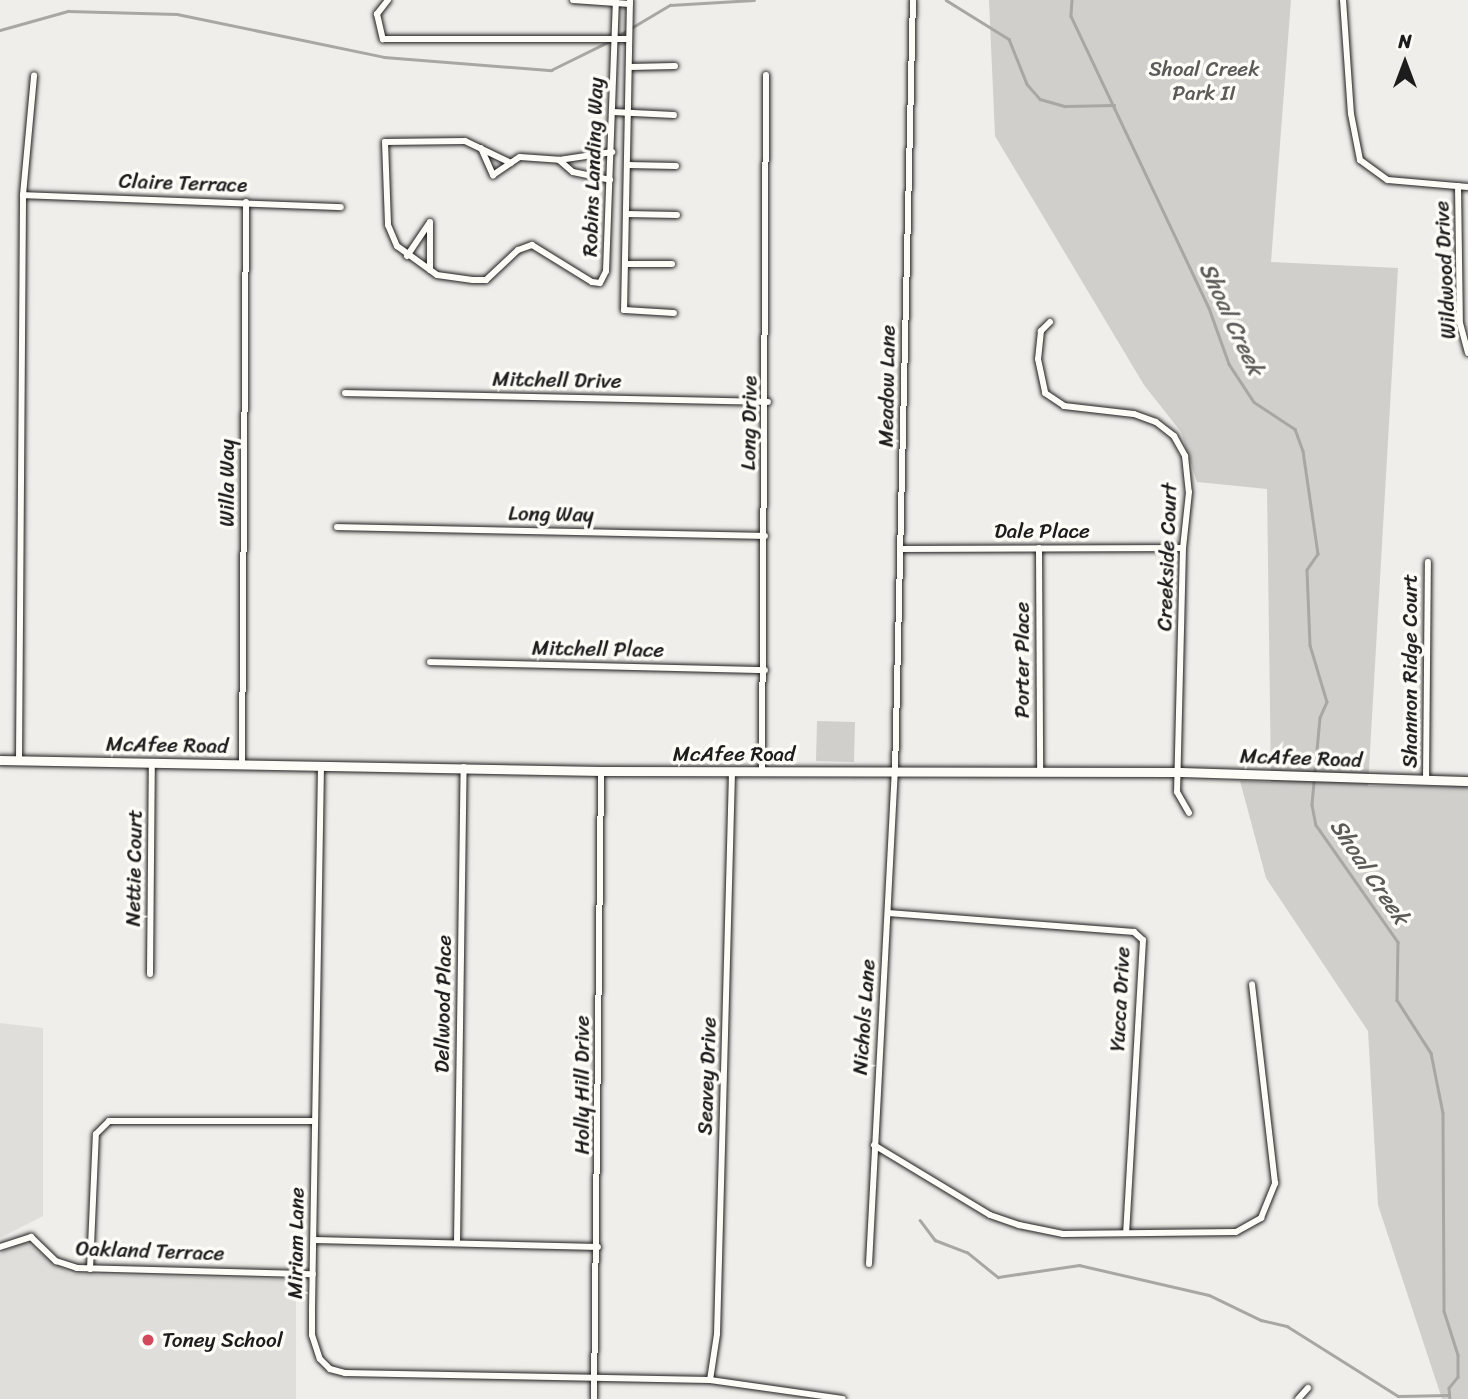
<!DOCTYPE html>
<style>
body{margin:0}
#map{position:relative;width:1468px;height:1399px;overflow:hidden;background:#f0eeea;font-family:Sriracha,sans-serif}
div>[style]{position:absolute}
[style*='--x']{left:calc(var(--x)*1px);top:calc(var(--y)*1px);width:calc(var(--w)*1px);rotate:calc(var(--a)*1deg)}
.built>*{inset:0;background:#e0deda}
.green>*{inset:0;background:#d0cfcc}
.stream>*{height:2.5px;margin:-1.25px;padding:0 1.25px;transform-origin:1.25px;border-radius:1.25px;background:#a8a7a3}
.roads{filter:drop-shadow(0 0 2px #1c1c1c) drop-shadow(0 0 2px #1c1c1c)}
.street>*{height:6px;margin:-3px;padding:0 3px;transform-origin:3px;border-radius:3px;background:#fdfcf7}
.secondary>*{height:9px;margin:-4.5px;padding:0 4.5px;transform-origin:4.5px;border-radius:4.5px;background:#fdfcf7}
.dots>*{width:19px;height:19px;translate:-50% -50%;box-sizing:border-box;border:4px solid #fdfcf7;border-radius:50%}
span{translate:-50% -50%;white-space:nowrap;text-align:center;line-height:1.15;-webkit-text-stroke:7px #fdfcf7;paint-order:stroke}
.park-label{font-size:21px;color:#5b5b5a}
.street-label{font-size:21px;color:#1c1c1c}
.poi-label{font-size:21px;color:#1c1c1c}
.left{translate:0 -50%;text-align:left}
.water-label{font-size:23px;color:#5b5b59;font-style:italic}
.north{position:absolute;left:1370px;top:28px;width:70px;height:70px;-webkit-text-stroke:5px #fdfcf7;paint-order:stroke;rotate:0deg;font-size:19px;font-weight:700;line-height:28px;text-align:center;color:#1c1c1c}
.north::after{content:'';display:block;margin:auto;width:24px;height:32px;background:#1c1c1c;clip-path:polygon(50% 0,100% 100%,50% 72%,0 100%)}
</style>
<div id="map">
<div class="built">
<i style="clip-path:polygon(0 1023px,43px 1028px,43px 1216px,0 1238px)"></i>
<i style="clip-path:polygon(23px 1241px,71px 1274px,296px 1280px,296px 1399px,0 1399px,0 1254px)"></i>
</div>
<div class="green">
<i style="clip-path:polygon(989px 0,1291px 0,1271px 262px,1398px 268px,1368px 786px,1468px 786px,1468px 1399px,1442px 1399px,1378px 1205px,1368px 1031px,1266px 878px,1240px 781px,1271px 782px,1267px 489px,1197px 482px,1181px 432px,1144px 385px,995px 136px)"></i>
<i style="clip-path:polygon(817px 721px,855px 722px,854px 762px,816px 761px)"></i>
</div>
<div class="stream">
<i style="--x:946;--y:0;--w:74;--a:31.8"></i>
<i style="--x:1009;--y:39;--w:48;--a:68.2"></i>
<i style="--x:1027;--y:84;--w:20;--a:49"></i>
<i style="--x:1040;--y:99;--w:26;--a:16"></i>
<i style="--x:1065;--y:106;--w:49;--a:-1.2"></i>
<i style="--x:1072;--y:0;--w:16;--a:94"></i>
<i style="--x:1071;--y:16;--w:323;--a:64.7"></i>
<i style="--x:1209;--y:308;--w:59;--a:70.3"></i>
<i style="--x:1229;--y:364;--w:45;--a:56.7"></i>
<i style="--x:1254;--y:402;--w:49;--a:33.4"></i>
<i style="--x:1295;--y:429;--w:23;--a:70"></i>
<i style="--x:1303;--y:451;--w:104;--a:81.7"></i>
<i style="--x:1318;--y:554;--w:19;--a:125"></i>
<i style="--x:1307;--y:570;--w:75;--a:87.7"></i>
<i style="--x:1310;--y:645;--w:59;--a:73.4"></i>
<i style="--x:1327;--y:702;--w:17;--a:114"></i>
<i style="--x:1320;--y:718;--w:87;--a:95.3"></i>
<i style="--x:1312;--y:805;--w:20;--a:79"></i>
<i style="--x:1316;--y:825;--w:143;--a:55"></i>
<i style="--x:1398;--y:942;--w:58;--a:91"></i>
<i style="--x:1397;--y:1000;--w:63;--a:57.3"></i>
<i style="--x:1431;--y:1053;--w:61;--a:78.7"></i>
<i style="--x:1443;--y:1113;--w:198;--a:89.7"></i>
<i style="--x:1444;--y:1311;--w:46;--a:72.3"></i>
<i style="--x:1458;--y:1355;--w:22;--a:90"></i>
<i style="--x:1458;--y:1377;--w:14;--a:129"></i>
<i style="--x:1449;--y:1388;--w:11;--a:85"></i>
<i style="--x:0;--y:30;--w:71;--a:-15.6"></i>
<i style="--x:68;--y:11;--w:109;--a:1.6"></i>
<i style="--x:177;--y:14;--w:211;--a:11.7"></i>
<i style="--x:384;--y:57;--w:168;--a:4.5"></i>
<i style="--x:551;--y:70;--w:66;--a:-26.2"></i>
<i style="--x:616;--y:37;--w:63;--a:-30.7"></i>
<i style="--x:670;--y:5;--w:84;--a:-3.4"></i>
<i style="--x:920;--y:1220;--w:25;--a:53"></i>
<i style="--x:935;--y:1240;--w:34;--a:21"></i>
<i style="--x:967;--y:1252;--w:40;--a:39"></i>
<i style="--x:998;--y:1277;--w:82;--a:-8.4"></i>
<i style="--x:1079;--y:1265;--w:133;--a:13"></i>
<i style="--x:1209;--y:1295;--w:58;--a:25.7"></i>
<i style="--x:1261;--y:1320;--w:27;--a:13"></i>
<i style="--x:1287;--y:1326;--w:131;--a:32.2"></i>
<i style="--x:1398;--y:1396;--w:51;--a:-1.1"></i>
</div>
<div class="roads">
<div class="street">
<i style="--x:388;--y:0;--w:18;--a:128"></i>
<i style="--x:377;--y:14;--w:26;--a:77"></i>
<i style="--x:383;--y:39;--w:246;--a:0"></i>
<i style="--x:573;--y:0;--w:57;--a:4"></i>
<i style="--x:630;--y:0;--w:310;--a:91.1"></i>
<i style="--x:624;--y:310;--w:50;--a:3.4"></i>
<i style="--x:1343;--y:0;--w:114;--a:86"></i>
<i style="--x:1351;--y:114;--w:47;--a:78.9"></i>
<i style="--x:1360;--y:160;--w:34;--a:36"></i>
<i style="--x:1388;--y:180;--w:80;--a:5"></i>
<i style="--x:629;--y:67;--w:46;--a:-1.2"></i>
<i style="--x:613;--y:112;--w:61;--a:2.8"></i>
<i style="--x:481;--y:148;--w:30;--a:66"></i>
<i style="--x:493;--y:175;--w:32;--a:-34"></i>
<i style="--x:520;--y:157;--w:39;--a:4"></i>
<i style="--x:559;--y:160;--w:54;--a:-8.6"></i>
<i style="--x:559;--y:160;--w:18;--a:41"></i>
<i style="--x:573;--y:172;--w:38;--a:12"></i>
<i style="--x:511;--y:163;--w:51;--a:-154.4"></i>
<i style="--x:465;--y:141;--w:80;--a:179.3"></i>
<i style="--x:385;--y:142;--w:83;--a:87.9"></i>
<i style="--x:388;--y:225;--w:23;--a:67"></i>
<i style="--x:397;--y:246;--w:49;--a:35.9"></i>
<i style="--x:437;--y:275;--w:36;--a:8"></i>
<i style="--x:473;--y:280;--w:13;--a:0"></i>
<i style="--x:486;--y:280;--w:44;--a:-43.2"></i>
<i style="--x:518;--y:250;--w:15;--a:-20"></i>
<i style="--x:532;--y:245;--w:70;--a:31.7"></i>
<i style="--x:592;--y:282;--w:8;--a:7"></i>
<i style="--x:600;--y:283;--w:13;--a:-63"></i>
<i style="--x:606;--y:271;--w:271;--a:-87.9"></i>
<i style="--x:628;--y:165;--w:48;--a:1.2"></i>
<i style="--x:1458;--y:186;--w:137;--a:89.2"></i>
<i style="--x:1460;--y:323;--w:31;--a:75"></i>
<i style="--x:23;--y:195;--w:318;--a:2.2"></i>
<i style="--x:627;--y:214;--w:50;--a:1.1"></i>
<i style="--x:407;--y:256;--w:40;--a:-56"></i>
<i style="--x:626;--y:264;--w:46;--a:0"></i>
<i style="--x:430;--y:270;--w:48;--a:-90"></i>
<i style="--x:1050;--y:322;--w:13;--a:135"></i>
<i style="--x:1041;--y:331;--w:28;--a:96"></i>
<i style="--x:1038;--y:359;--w:35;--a:78"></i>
<i style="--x:1045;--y:393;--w:23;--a:34"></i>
<i style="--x:1064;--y:406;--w:70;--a:6.5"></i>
<i style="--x:1134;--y:414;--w:23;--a:20"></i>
<i style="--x:1156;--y:422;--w:23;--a:38"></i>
<i style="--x:1174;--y:436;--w:23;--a:61"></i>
<i style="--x:1185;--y:456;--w:36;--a:84"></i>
<i style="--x:1189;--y:492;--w:56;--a:96.1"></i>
<i style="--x:1183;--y:548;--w:244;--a:91.4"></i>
<i style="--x:1177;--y:792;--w:24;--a:60"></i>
<i style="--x:345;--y:393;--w:423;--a:1.2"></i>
<i style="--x:337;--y:527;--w:428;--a:1.2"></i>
<i style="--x:1039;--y:548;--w:223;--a:89.7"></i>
<i style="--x:901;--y:549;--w:282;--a:-0.2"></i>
<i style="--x:430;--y:662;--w:335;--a:1.4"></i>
<i style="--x:19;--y:760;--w:565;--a:-89.59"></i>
<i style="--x:23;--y:195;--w:120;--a:-84.7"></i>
<i style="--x:242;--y:764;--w:562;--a:-89.59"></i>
<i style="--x:321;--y:766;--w:545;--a:90.95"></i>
<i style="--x:312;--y:1311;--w:24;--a:90"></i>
<i style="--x:312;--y:1335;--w:25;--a:72"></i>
<i style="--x:320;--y:1359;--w:14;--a:45"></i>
<i style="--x:330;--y:1369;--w:16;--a:15"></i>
<i style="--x:345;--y:1373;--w:365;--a:1.1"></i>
<i style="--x:710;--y:1380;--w:134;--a:8.1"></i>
<i style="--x:762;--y:772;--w:697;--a:-89.67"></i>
<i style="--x:1426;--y:780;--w:218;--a:-89.5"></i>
<i style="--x:888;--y:913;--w:247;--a:4.4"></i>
<i style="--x:1134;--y:932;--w:12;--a:42"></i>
<i style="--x:1143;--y:940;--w:293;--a:93.3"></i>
<i style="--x:150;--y:974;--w:211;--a:-89.5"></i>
<i style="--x:874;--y:1145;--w:135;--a:31.1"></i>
<i style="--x:990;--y:1215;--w:31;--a:19"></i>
<i style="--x:1019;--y:1225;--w:45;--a:11.6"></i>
<i style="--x:1063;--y:1234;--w:173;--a:-0.7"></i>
<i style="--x:1236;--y:1232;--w:29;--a:-29"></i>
<i style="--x:1261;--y:1218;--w:38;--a:-68"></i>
<i style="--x:1275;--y:1183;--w:200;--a:-96.6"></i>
<i style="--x:314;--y:1240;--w:284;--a:1.4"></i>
<i style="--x:457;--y:1242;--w:475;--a:-89.2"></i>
<i style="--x:0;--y:1247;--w:33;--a:-18"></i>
<i style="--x:31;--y:1237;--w:35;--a:44"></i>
<i style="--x:56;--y:1261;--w:22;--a:18"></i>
<i style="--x:77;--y:1268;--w:236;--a:1.5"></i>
<i style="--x:869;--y:1264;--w:492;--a:-87"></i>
<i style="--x:895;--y:773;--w:773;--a:-88.67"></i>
<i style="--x:90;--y:1269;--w:135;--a:-87.5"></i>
<i style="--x:96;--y:1134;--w:18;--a:-45"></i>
<i style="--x:109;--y:1121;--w:206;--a:0"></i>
<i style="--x:710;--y:1380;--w:47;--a:-81.3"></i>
<i style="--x:717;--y:1334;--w:562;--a:-88.47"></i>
<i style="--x:594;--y:1399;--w:628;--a:-89.36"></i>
<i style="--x:1298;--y:1399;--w:15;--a:-48"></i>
</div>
<div class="secondary">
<i style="--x:0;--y:760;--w:601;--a:1.05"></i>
<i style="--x:601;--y:771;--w:577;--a:0.1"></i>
<i style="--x:1178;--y:772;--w:290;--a:1.8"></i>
</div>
</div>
<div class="dots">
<i style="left:148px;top:1340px;background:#d1495b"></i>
</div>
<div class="park-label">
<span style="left:1204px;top:81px">Shoal Creek<br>Park II</span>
</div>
<div class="street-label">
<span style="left:593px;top:167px;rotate:-88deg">Robins Landing Way</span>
<span style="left:183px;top:183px;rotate:2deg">Claire Terrace</span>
<span style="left:1445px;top:270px;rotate:-93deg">Wildwood Drive</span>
<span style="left:557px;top:380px;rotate:1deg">Mitchell Drive</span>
<span style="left:887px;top:386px;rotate:-89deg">Meadow Lane</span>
<span style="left:749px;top:423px;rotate:-89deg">Long Drive</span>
<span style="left:227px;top:483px;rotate:-90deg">Willa Way</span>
<span style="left:551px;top:514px;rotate:1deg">Long Way</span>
<span style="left:1042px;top:531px">Dale Place</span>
<span style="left:1167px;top:557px;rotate:-88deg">Creekside Court</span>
<span style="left:598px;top:649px;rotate:1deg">Mitchell Place</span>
<span style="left:1022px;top:660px;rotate:-90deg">Porter Place</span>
<span style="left:1410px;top:671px;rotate:-90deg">Shannon Ridge Court</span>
<span style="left:167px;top:745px;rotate:1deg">McAfee Road</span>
<span style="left:734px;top:754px">McAfee Road</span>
<span style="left:1301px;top:758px;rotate:2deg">McAfee Road</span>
<span style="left:134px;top:868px;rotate:-89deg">Nettie Court</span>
<span style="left:1120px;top:999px;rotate:-87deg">Yucca Drive</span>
<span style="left:443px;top:1004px;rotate:-89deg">Dellwood Place</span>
<span style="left:864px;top:1017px;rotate:-86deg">Nichols Lane</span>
<span style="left:707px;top:1076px;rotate:-88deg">Seavey Drive</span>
<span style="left:582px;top:1085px;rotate:-90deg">Holly Hill Drive</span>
<span style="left:296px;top:1243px;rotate:-89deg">Miriam Lane</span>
<span style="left:150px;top:1251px;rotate:2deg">Oakland Terrace</span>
</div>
<div class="poi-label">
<span class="left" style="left:162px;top:1340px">Toney School</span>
</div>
<div class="water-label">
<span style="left:1231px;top:319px;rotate:65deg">Shoal Creek</span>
<span style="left:1369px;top:872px;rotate:56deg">Shoal Creek</span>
</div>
<div class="north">N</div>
</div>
